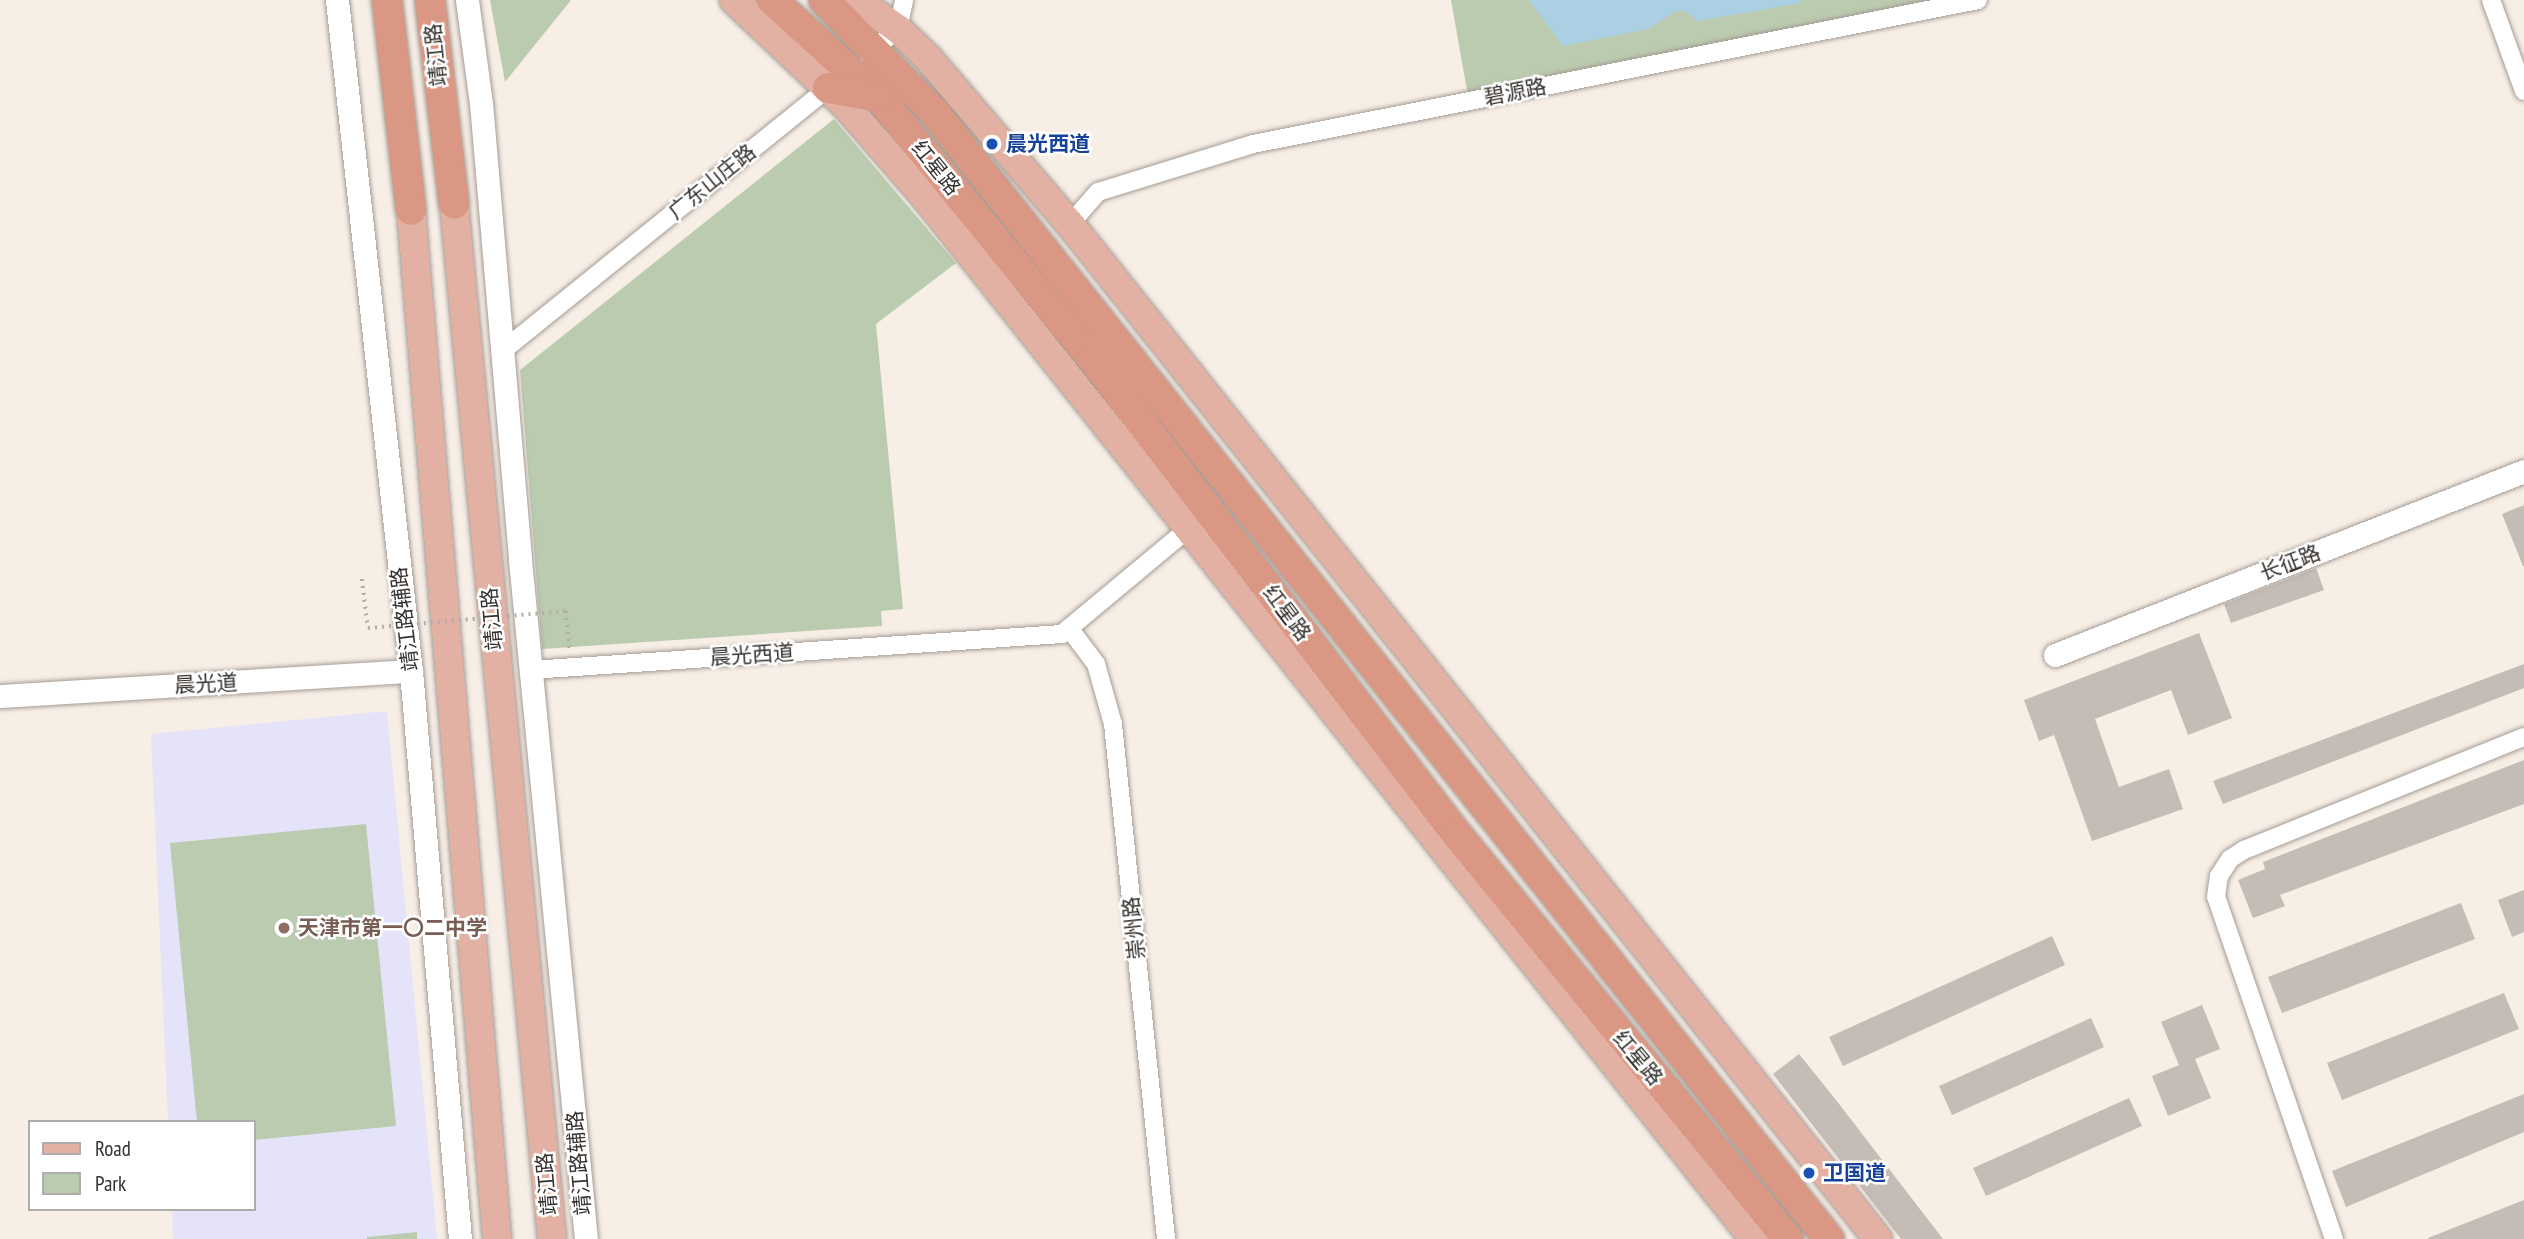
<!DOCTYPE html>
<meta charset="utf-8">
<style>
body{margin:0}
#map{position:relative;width:2524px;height:1239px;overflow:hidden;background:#f7eee6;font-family:"PT Sans Narrow","Noto Sans SC",sans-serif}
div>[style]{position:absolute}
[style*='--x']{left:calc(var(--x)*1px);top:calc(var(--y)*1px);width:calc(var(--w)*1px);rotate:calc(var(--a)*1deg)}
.education>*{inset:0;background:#e5e3f9}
.green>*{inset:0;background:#bbcbb0}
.water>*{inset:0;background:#abd0e3}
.building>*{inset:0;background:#c5bcb5}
.path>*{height:3.5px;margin-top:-1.75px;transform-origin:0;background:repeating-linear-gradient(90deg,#b3aca6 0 2px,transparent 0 7px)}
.roads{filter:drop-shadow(0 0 2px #a49c95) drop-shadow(0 0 2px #a49c95)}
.minor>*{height:18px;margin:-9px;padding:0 9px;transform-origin:9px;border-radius:9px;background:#fff}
.tertiary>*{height:23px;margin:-11.5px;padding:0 11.5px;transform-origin:11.5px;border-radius:11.5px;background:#fff}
.primary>*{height:28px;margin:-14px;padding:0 14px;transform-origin:14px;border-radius:14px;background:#e3b1a3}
.trunk>*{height:30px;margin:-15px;padding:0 15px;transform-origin:15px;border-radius:15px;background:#da9784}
.path-bridge>*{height:3.5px;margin-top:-1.75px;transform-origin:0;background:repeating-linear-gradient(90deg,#b3aca6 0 2px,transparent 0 7px)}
.dots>*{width:19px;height:19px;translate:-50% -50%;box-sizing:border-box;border:4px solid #fff;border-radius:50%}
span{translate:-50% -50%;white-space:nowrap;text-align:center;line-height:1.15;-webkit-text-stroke:5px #fff;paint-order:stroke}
.street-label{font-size:21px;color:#35312e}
.transit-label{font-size:21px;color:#164399;font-weight:700}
.left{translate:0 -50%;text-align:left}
.education-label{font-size:21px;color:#785e54;font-weight:700}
.legend{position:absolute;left:28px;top:1120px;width:228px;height:91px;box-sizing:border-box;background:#fff;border:2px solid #aeadab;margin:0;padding:9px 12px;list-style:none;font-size:21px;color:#35312e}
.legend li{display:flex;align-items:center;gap:14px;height:35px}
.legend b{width:35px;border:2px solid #aeadab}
</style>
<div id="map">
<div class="education">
<i style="clip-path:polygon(387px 711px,437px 1239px,173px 1239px,172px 1209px,254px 1209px,254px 1122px,168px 1122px,151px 734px)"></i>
</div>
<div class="green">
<i style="clip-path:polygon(490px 0,571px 0,505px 82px)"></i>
<i style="clip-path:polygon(1451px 0,1956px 0,1468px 96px)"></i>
<i style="clip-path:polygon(834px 119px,956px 263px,876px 324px,903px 609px,881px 611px,882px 626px,542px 649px,520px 370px)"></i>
<i style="clip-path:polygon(366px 824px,396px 1126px,254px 1140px,254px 1122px,197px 1122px,170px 843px)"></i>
<i style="clip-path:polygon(417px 1232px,417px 1239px,367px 1239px,367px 1237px)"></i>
</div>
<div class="water">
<i style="clip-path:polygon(1529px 0,1800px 0,1801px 3px,1697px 21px,1686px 11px,1676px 11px,1648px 29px,1563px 46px)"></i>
</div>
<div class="building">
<i style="clip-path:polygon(2524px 505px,2524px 566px,2523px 566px,2502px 514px)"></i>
<i style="clip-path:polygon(2316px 568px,2324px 590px,2231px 623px,2224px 604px)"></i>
<i style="clip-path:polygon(2199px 633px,2232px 718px,2188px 735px,2171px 690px,2095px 719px,2119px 787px,2169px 769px,2183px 809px,2092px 841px,2054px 735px,2039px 741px,2024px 700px)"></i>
<i style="clip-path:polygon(2524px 664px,2524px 688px,2223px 804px,2213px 781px)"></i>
<i style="clip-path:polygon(2524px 760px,2524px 804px,2280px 895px,2285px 906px,2253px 918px,2238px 880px,2265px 869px,2263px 862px)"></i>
<i style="clip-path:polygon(2524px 890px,2524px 932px,2512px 937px,2498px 900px)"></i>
<i style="clip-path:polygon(2461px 903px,2475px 939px,2282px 1013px,2268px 977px)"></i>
<i style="clip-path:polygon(2052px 936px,2065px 965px,1843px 1066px,1829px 1037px)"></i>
<i style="clip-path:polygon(2504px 993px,2519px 1029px,2342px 1100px,2327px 1063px)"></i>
<i style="clip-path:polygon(2202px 1005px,2220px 1049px,2195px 1059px,2211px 1098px,2168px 1116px,2152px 1076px,2179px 1065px,2161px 1022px)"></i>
<i style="clip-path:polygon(2091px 1018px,2104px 1047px,1952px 1115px,1939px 1086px)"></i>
<i style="clip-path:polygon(1799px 1054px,1836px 1100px,1943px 1239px,1901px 1239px,1773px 1074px)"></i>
<i style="clip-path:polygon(2524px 1094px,2524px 1132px,2346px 1207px,2332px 1171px)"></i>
<i style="clip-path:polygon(2129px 1098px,2142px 1126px,1986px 1196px,1973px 1168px)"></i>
<i style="clip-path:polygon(2524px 1200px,2524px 1239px,2428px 1239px,2428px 1238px)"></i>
</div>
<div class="path">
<i style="--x:362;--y:579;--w:49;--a:83"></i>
<i style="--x:566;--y:611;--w:40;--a:84.3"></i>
</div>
<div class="roads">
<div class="minor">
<i style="--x:2491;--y:0;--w:97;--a:70.1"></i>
<i style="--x:868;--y:54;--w:39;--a:-40"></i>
<i style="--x:898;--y:29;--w:30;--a:-78"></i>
<i style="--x:1070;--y:224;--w:43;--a:-48.8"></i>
<i style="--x:1098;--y:192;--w:162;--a:-17.2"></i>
<i style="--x:1253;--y:144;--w:739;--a:-11.23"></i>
<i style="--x:501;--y:352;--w:427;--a:-38.9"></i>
<i style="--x:1069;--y:628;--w:45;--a:53.1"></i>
<i style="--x:1096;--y:664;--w:62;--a:74.2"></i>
<i style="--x:1113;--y:724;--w:518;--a:84.12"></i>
<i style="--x:531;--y:670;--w:532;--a:-3.88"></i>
<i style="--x:1062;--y:634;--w:163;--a:-39.8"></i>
<i style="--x:2334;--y:1239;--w:362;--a:-109"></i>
<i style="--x:2216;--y:897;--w:21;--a:-82"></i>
<i style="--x:2219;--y:876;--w:20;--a:-57"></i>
<i style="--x:2230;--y:859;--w:17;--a:-33"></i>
<i style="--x:2244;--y:850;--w:302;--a:-22"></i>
</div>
<div class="tertiary">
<i style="--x:337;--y:0;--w:675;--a:83.71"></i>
<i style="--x:411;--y:671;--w:570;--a:85.07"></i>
<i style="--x:467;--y:0;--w:104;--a:82.3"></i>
<i style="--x:481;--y:103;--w:459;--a:85.1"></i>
<i style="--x:520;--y:560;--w:682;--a:84.45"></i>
<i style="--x:2055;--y:655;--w:504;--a:-21.42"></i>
<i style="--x:0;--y:696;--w:412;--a:-3.5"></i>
</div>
<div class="primary">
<i style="--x:734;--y:0;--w:154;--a:43.4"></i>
<i style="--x:846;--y:106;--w:121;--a:49"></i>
<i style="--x:925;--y:197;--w:1332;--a:51.49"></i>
<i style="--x:856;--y:0;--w:51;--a:34.6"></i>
<i style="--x:898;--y:29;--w:42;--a:44"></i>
<i style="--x:928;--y:58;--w:218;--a:49.5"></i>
<i style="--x:1070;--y:224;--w:1297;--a:51.48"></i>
<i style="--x:454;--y:204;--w:1040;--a:84.59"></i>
<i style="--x:411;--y:210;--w:1033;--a:85.22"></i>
</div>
<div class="trunk">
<i style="--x:387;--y:0;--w:211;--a:83.5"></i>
<i style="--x:430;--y:0;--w:205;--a:83.3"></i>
<i style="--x:772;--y:0;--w:144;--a:42.2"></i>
<i style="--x:879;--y:97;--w:343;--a:50.8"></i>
<i style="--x:1096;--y:363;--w:591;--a:52.57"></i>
<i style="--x:1455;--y:832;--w:526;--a:50.71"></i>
<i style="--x:824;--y:0;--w:157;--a:45.5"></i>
<i style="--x:934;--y:112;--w:1439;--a:51.55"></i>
<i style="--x:828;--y:88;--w:52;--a:10"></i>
</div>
</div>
<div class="path-bridge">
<i style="--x:368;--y:628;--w:199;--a:-4.9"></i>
</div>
<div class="dots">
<i style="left:992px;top:144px;background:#1a4fb4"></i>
<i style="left:284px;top:928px;background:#8d6e63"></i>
<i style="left:1809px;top:1173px;background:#1a4fb4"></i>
</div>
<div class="street-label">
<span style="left:436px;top:55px;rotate:-96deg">靖江路</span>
<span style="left:1515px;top:92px;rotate:-11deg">碧源路</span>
<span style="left:936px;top:168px;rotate:51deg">红星路</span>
<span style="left:712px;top:182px;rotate:-39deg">广东山庄路</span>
<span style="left:2290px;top:563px;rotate:-21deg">长征路</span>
<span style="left:1287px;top:613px;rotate:53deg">红星路</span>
<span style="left:405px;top:619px;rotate:-97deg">靖江路辅路</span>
<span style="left:492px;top:619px;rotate:-95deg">靖江路</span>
<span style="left:752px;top:655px;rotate:-4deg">晨光西道</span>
<span style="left:206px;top:684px;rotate:-3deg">晨光道</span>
<span style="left:1134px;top:928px;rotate:-96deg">崇州路</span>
<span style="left:1638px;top:1058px;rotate:50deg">红星路</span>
<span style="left:579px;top:1163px;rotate:-95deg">靖江路辅路</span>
<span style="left:547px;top:1184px;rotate:-95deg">靖江路</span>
</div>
<div class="transit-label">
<span class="left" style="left:1006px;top:144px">晨光西道</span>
<span class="left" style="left:1823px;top:1173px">卫国道</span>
</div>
<div class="education-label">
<span class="left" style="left:298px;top:928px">天津市第一〇二中学</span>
</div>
<ul class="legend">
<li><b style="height:9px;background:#e3b1a3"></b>Road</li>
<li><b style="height:19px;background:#bbcbb0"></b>Park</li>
</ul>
</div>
